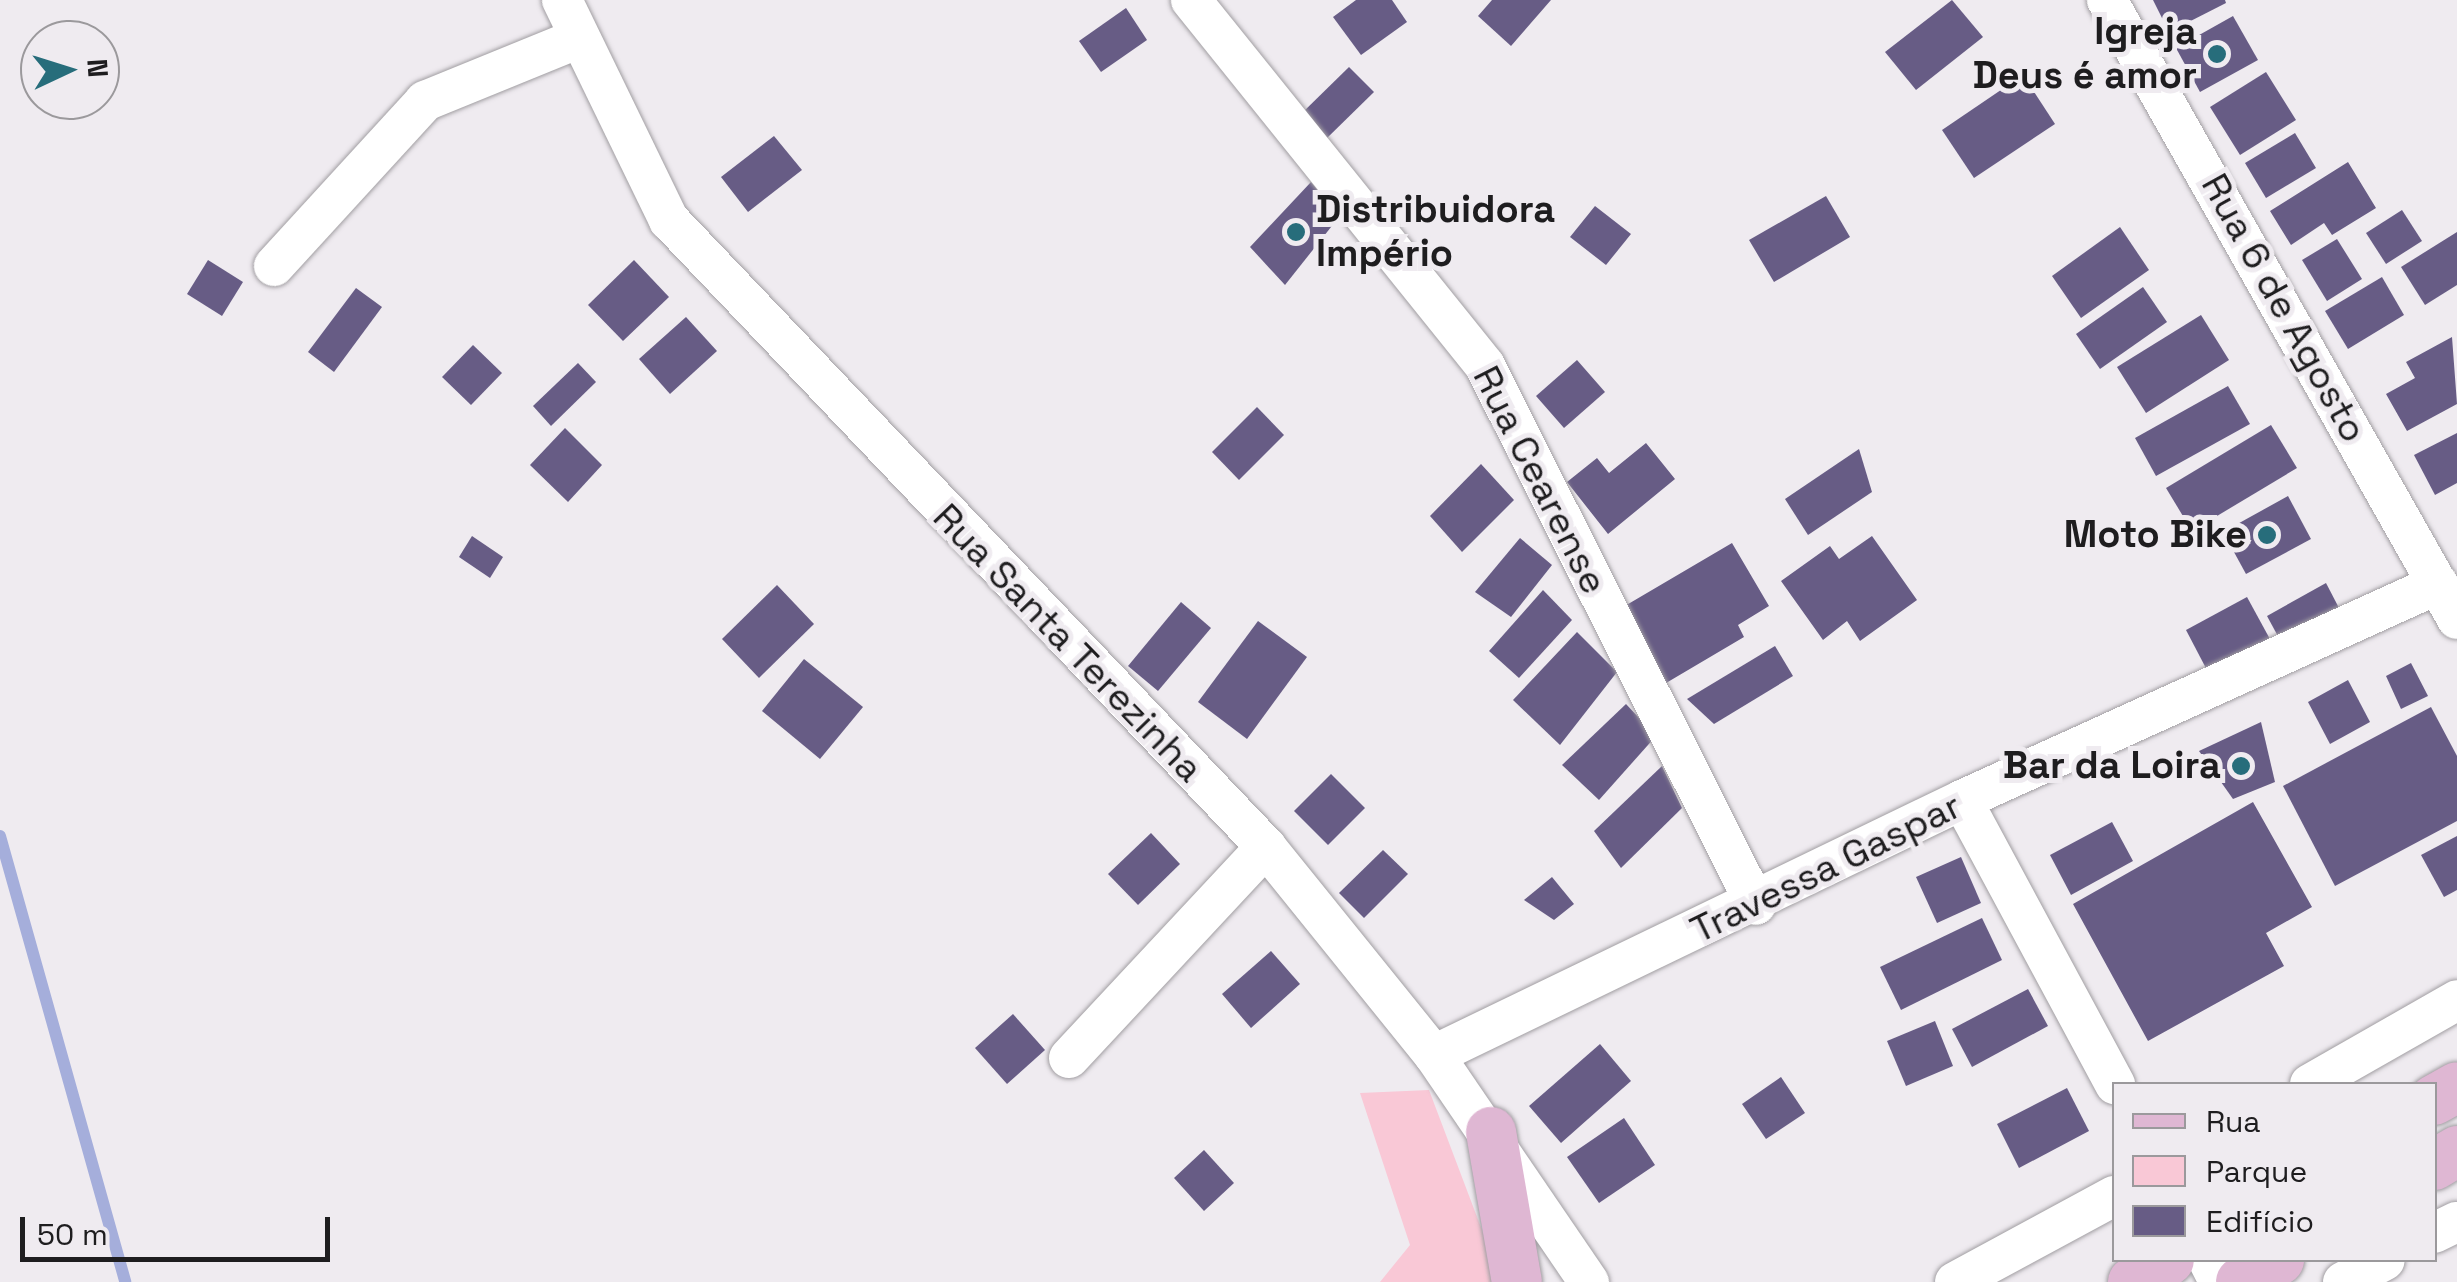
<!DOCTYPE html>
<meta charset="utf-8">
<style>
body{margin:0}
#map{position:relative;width:2457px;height:1282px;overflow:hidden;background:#efebf0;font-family:"Space Grotesk",sans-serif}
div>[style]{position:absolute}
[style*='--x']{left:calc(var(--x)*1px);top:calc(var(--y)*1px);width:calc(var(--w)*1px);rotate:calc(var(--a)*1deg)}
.green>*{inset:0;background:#f9c8d6}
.stream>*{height:12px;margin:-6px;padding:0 6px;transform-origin:6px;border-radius:6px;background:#a5aedb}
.building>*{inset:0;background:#675c85}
.roads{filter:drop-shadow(0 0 2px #a19ea2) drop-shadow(0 0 2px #a19ea2)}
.minor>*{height:40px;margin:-20px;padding:0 20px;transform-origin:20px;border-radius:20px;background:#fff}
.major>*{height:50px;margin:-25px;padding:0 25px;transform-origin:25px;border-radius:25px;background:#dfb7d3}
.dots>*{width:28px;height:28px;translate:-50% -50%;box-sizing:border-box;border:5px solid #efebf0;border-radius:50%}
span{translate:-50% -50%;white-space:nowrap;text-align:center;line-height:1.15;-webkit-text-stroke:10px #efebf0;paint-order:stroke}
.poi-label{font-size:38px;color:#1e1d1f;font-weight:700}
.right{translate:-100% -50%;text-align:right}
.left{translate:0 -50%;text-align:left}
.street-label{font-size:38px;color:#1e1d1f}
.legend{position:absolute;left:2112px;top:1082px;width:325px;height:180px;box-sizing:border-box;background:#efebf0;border:2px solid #9b999c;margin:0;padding:12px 18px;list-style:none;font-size:30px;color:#1e1d1f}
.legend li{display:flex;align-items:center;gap:20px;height:50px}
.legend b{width:50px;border:2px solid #9b999c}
.north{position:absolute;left:20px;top:20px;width:100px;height:100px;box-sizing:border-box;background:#efebf0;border:2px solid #9b999c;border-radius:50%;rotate:86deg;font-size:28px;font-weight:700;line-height:40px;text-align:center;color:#1e1d1f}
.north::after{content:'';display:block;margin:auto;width:35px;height:45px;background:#276d7b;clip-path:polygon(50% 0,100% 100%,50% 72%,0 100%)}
.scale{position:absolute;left:20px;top:1217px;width:310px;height:45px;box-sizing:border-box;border:5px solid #1e1d1f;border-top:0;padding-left:12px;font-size:30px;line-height:35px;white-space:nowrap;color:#1e1d1f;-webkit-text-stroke:8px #efebf0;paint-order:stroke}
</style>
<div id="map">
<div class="green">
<i style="clip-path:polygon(1429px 1090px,1485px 1238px,1495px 1282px,1380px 1282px,1410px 1245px,1360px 1093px)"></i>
</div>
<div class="stream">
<i style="--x:0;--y:836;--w:463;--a:74.3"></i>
</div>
<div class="building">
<i style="clip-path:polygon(1356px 0,1392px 0,1407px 22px,1361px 55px,1333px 17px)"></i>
<i style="clip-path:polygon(1492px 0,1551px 0,1511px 46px,1478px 16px)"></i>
<i style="clip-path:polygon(1952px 0,1983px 37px,1916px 90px,1885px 52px)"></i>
<i style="clip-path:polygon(2153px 0,2225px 0,2226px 3px,2169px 32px)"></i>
<i style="clip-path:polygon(1126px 8px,1147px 40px,1101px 72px,1079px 41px)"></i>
<i style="clip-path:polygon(2233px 16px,2258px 60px,2200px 92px,2176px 48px)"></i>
<i style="clip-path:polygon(1349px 67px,1374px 92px,1325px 140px,1300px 115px)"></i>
<i style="clip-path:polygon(2266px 72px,2296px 120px,2240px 155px,2210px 107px)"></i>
<i style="clip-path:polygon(2023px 75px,2055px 124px,1974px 178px,1942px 130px)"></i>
<i style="clip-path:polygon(2295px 133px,2316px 168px,2266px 198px,2245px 163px)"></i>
<i style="clip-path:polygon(774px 136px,802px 170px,748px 212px,721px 177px)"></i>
<i style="clip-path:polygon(2348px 162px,2376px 208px,2332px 235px,2324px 223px,2291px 245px,2270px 211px)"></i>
<i style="clip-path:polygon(1311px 182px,1339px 217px,1285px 285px,1250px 247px)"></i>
<i style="clip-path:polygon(1826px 196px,1850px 237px,1774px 282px,1749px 240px)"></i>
<i style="clip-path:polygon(1595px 206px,1631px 234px,1606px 265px,1570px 237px)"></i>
<i style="clip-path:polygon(2402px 210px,2422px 241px,2386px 264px,2366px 233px)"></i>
<i style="clip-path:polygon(2120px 227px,2149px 270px,2081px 318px,2052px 276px)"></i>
<i style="clip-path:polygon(2457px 232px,2457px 285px,2425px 305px,2401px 267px)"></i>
<i style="clip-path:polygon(2337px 239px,2362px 279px,2327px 301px,2302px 260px)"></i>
<i style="clip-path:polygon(208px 260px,243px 282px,222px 316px,187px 294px)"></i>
<i style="clip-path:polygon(634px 260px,669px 297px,623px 341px,588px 305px)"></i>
<i style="clip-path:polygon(2382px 277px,2404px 315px,2348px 349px,2325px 311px)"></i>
<i style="clip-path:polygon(2143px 287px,2167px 322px,2100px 369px,2076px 334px)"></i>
<i style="clip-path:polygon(356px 288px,382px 307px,334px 372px,308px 352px)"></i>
<i style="clip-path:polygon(2201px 315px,2229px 360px,2146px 413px,2117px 367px)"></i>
<i style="clip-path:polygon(686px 317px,717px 351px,670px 394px,639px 359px)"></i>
<i style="clip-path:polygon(2452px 337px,2457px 404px,2407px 431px,2386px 394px,2415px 378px,2406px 362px)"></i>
<i style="clip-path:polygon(473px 345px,502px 373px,471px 405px,442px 377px)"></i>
<i style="clip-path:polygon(1577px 360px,1605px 392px,1564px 428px,1536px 396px)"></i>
<i style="clip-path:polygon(578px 363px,596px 382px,551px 426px,533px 406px)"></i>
<i style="clip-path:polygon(2228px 386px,2250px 424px,2156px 476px,2135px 438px)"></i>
<i style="clip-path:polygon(1257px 407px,1284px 435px,1239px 480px,1212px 452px)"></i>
<i style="clip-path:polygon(2271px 425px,2297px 468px,2192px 531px,2166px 488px)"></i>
<i style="clip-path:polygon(565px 428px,602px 465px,568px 502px,530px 465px)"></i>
<i style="clip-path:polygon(2457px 433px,2457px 483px,2435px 495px,2414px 455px)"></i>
<i style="clip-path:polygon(1646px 443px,1675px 479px,1608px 534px,1567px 482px,1597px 458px,1609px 473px)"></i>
<i style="clip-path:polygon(1859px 449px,1872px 492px,1808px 535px,1785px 499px)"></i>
<i style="clip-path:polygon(1481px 464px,1514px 500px,1462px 552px,1430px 516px)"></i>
<i style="clip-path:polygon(2288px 496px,2311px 539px,2246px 574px,2223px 532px)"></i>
<i style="clip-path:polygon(472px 536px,503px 557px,490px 578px,459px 557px)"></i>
<i style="clip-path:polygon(1872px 536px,1917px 600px,1860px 641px,1847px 621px,1823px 640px,1781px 581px,1830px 546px,1839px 559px)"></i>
<i style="clip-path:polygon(1520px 538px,1552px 565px,1511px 617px,1475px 592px)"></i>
<i style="clip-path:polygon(1732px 543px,1769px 606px,1738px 625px,1744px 637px,1661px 686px,1618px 610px)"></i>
<i style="clip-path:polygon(2326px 583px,2339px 608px,2280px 640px,2267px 616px)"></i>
<i style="clip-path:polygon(777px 585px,814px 624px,759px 678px,722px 639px)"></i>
<i style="clip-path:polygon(1543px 590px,1572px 620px,1519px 678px,1489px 651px)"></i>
<i style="clip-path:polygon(2247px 597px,2271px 641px,2209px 674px,2186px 630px)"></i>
<i style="clip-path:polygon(1181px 602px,1211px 628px,1158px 691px,1128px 666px)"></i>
<i style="clip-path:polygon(1258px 621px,1307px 657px,1247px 739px,1198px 702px)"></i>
<i style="clip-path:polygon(1577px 632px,1617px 672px,1560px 745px,1513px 700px)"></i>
<i style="clip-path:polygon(1775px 646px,1793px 676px,1714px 724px,1687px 699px)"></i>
<i style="clip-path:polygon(804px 659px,863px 707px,820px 759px,762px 711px)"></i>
<i style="clip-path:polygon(2411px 663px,2428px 696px,2401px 709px,2386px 676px)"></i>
<i style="clip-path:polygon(2348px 680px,2370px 722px,2330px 744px,2308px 702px)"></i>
<i style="clip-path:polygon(1626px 704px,1656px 736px,1599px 800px,1562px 765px)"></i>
<i style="clip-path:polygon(2431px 707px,2457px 756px,2457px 821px,2335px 886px,2283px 786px)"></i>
<i style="clip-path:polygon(2261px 722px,2275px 782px,2233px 799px,2199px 751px)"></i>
<i style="clip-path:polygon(1662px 766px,1682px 808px,1621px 868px,1594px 831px)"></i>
<i style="clip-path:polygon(1331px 774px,1365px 808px,1328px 845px,1294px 811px)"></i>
<i style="clip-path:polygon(2253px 802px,2312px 907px,2266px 933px,2284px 966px,2148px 1041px,2073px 904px)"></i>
<i style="clip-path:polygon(2112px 822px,2133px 861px,2071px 895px,2050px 855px)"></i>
<i style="clip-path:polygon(1151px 833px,1180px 864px,1138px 905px,1108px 874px)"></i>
<i style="clip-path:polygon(2457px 836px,2457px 890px,2444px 897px,2421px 855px)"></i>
<i style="clip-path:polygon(1383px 850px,1408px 874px,1364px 918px,1339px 893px)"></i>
<i style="clip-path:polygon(1961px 857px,1981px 903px,1937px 923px,1916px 877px)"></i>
<i style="clip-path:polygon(1552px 877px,1574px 904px,1554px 920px,1524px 900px)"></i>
<i style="clip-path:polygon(1982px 918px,2002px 960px,1901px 1010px,1880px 967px)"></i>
<i style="clip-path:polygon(1271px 951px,1300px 984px,1251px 1028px,1222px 994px)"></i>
<i style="clip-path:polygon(2028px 989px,2048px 1026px,1972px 1067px,1952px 1029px)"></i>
<i style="clip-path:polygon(1013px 1014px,1045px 1050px,1007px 1084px,975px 1048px)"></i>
<i style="clip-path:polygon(1935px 1021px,1953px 1066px,1906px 1086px,1887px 1041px)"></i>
<i style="clip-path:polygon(1600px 1044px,1631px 1081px,1561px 1143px,1529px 1106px)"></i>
<i style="clip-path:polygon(1781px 1077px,1805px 1113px,1766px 1139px,1742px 1104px)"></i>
<i style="clip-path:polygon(2067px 1088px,2089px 1131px,2019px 1168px,1997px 1124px)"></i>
<i style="clip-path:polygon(1624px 1118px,1655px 1165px,1599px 1203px,1567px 1157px)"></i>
<i style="clip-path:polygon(1204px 1150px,1234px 1183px,1204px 1211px,1174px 1178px)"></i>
</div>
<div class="roads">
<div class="minor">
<i style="--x:562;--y:0;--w:245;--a:64.1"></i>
<i style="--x:669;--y:220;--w:866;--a:46.4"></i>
<i style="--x:1266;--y:847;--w:267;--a:51.1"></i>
<i style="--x:1434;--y:1055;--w:275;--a:55.7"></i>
<i style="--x:1191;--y:0;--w:469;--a:51.2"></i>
<i style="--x:1485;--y:366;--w:603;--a:63.31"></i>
<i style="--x:2107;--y:0;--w:711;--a:60.51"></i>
<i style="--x:274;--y:266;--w:224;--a:-47.5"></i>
<i style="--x:425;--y:101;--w:164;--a:-22.2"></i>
<i style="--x:1962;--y:800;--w:323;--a:61.7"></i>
<i style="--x:1434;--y:1055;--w:586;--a:-25.78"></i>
<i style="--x:1962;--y:800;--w:523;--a:-24.41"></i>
<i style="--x:1069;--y:1058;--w:289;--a:-47"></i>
<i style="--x:2310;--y:1084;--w:169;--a:-29.7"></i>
<i style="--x:2434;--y:1233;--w:25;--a:-26"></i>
<i style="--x:2208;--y:1260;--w:25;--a:63"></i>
<i style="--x:1955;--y:1282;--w:181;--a:-28.4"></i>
<i style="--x:2343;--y:1282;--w:47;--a:-27.6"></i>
</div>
<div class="major">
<i style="--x:2434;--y:1100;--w:26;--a:-29"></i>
<i style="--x:1491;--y:1132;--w:152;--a:80.2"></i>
<i style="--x:2434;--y:1165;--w:27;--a:-31"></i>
<i style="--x:2133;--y:1282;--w:42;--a:-31.4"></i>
<i style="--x:2241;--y:1282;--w:44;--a:-30.1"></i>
</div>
</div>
<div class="dots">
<i style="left:2217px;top:54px;background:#276d7b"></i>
<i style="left:1296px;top:232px;background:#276d7b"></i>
<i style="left:2267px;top:535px;background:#276d7b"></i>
<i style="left:2241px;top:766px;background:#276d7b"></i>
</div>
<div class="poi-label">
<span class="right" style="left:2197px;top:54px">Igreja<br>Deus é amor</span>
<span class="left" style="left:1316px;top:232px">Distribuidora<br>Império</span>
<span class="right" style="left:2247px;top:535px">Moto Bike</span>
<span class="right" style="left:2221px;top:766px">Bar da Loira</span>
</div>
<div class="street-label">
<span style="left:2284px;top:308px;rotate:61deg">Rua 6 de Agosto</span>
<span style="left:1540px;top:480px;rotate:63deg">Rua Cearense</span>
<span style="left:1068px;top:643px;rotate:46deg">Rua Santa Terezinha</span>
<span style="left:1826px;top:868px;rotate:-26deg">Travessa Gaspar</span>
</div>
<ul class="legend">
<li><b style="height:12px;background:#dfb7d3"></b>Rua</li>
<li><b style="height:28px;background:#f9c8d6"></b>Parque</li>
<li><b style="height:28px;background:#675c85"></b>Edifício</li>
</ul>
<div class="north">N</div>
<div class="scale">50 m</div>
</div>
